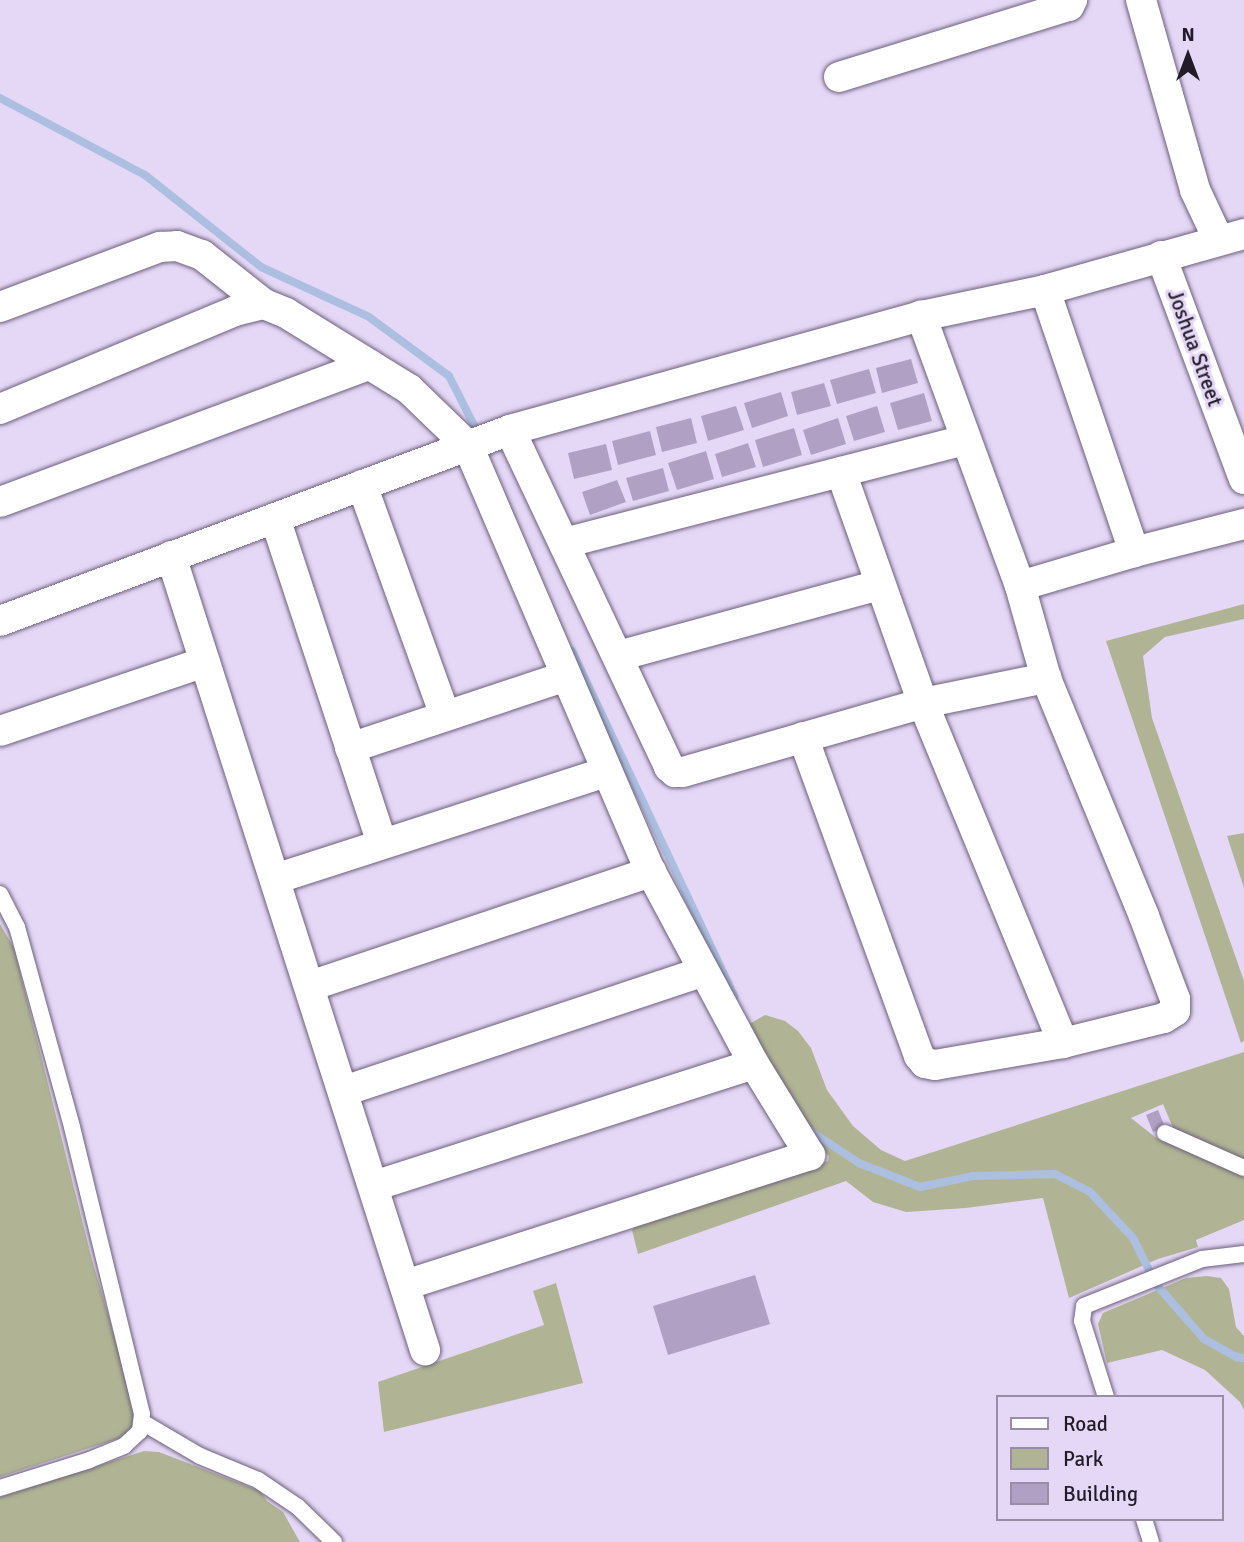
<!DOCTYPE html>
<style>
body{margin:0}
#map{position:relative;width:1244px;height:1542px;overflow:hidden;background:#e5d8f7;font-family:Signika,sans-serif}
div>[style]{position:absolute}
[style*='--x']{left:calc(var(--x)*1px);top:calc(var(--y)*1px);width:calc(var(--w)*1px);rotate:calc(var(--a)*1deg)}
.green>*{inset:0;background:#b1b494}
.stream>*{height:8px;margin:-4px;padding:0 4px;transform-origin:4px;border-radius:4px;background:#acbfe0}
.building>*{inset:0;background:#b0a1c4}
.roads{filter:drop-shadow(0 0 2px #6c607b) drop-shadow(0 0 2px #6c607b)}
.lane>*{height:16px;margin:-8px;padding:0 8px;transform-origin:8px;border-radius:8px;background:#fff}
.street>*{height:30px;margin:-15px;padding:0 15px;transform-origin:15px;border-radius:15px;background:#fff}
span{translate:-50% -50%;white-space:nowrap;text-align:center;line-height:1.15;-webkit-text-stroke:6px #e5d8f7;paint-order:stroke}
.street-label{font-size:21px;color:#211c27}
.legend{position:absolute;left:996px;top:1395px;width:228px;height:126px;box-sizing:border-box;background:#e5d8f7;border:2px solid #978da4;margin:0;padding:9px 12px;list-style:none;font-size:21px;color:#211c27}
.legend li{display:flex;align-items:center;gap:14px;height:35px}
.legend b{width:35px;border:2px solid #978da4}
.north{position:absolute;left:1153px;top:21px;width:70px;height:70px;-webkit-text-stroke:5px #e5d8f7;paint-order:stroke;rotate:0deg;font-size:19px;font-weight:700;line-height:28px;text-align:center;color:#211c27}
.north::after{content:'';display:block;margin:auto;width:24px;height:32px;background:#211c27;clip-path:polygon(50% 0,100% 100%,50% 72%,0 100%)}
</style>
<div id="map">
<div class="green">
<i style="clip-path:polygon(1244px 604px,1244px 619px,1165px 637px,1143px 656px,1152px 718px,1244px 981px,1244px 1041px,1241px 1043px,1106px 641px)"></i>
<i style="clip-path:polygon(1244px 833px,1244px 888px,1227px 836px)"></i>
<i style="clip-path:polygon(0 924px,14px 948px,92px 1260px,135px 1406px,133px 1427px,120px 1438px,0 1477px)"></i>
<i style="clip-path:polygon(765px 1015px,785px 1021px,798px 1031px,811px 1048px,827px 1090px,853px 1126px,881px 1150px,905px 1161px,1244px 1052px,1244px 1161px,1174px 1130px,1163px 1104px,1131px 1118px,1155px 1137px,1244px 1174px,1244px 1220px,1196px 1240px,1198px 1247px,1158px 1259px,1069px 1298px,1043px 1198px,966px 1208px,906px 1212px,873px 1202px,846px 1181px,638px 1254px,632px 1230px,639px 1223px,828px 1161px,829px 1156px,813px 1142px,744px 1027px)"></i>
<i style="clip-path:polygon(1207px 1276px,1221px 1278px,1229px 1289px,1236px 1327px,1244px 1336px,1244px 1410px,1240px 1402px,1205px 1370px,1162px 1350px,1107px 1363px,1098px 1324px,1103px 1313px,1186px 1278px)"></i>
<i style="clip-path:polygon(556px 1283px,583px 1383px,384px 1432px,378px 1382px,544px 1325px,533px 1291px)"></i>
<i style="clip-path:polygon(144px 1451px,159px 1452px,260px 1491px,267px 1501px,283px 1512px,300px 1542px,0 1542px,0 1497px)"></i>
</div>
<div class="stream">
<i style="--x:0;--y:98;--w:164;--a:28"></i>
<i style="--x:145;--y:175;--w:148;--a:38.4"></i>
<i style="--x:261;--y:267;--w:119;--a:24.8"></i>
<i style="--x:369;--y:317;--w:99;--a:36.4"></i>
<i style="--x:449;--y:376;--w:68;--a:63.1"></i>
<i style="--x:572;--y:651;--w:382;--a:64.8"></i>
<i style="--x:806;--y:1128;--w:64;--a:33.4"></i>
<i style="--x:859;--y:1163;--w:66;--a:21.5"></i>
<i style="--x:920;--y:1187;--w:54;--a:-11.7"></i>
<i style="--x:973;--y:1176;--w:82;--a:-1.4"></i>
<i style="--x:1055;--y:1174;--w:39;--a:27"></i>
<i style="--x:1090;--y:1192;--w:63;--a:46.9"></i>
<i style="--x:1133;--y:1238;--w:51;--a:63.4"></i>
<i style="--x:1156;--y:1284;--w:73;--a:48.9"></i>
<i style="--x:1204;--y:1339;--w:38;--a:29"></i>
<i style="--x:1237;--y:1357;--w:7;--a:8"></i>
</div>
<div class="building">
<i style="clip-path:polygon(911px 359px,918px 383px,882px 393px,876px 368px)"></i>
<i style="clip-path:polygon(869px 369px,876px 393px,837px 404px,830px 380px)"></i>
<i style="clip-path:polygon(824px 383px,831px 406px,797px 415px,791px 392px)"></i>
<i style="clip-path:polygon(781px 392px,788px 416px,752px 428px,744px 403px)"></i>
<i style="clip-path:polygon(924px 393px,932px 421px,898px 430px,890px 403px)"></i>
<i style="clip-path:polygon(736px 406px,744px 430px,708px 441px,701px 416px)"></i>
<i style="clip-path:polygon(877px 406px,885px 432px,854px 441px,846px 416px)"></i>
<i style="clip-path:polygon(691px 418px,697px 443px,662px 452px,656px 427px)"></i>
<i style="clip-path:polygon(838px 418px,846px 444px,811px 455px,803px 430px)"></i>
<i style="clip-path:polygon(794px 428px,802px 455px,763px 467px,755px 440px)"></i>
<i style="clip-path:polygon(650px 431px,656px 455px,618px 465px,612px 441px)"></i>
<i style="clip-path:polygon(748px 443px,756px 467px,722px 477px,715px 454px)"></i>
<i style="clip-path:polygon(606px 444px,612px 470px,574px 479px,568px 453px)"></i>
<i style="clip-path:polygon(706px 451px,714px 479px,677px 490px,668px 463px)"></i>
<i style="clip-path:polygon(663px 468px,669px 491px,633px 501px,626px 478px)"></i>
<i style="clip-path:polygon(617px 480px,626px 502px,590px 515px,582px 492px)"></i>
<i style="clip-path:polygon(1158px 1110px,1165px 1127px,1153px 1132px,1146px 1115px)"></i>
<i style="clip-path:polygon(755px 1275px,770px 1324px,668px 1355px,653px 1306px)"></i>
</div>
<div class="roads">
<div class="lane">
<i style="--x:0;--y:894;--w:37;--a:63"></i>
<i style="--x:17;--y:927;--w:207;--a:74.6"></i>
<i style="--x:72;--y:1127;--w:295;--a:76.3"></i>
<i style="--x:142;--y:1414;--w:17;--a:97"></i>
<i style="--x:140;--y:1431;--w:22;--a:137"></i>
<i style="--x:124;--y:1446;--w:37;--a:158"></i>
<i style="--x:90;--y:1460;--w:94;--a:162.7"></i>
<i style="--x:1165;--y:1133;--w:86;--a:23.9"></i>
<i style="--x:1106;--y:1397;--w:80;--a:-107.5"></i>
<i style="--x:1082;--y:1321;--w:15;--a:-82"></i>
<i style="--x:1084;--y:1306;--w:127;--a:-21.7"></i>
<i style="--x:1202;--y:1259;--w:42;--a:-6.8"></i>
<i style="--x:142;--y:1422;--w:67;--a:30.4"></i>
<i style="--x:200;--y:1456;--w:63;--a:22.5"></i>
<i style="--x:258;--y:1480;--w:48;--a:34"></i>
<i style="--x:298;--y:1507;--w:50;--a:44.2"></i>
<i style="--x:1144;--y:1519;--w:24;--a:73"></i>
</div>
<div class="street">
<i style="--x:1141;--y:0;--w:198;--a:74.1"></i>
<i style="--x:1195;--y:190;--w:56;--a:64.8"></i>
<i style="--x:839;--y:77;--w:241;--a:-17.2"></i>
<i style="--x:1069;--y:6;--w:7;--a:-63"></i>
<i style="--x:1161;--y:256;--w:238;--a:69.6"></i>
<i style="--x:1045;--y:290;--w:277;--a:71.2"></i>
<i style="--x:0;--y:307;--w:171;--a:-20.6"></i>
<i style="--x:160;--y:247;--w:17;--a:-3"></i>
<i style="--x:177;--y:246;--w:27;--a:20"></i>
<i style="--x:202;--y:255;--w:79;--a:38.3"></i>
<i style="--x:264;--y:304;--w:24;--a:22"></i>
<i style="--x:286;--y:313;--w:145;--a:31.7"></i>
<i style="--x:409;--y:389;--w:82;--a:44"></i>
<i style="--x:468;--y:446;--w:464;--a:66.8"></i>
<i style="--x:651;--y:872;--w:218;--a:61.8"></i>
<i style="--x:754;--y:1064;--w:107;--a:58.4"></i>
<i style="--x:810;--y:1155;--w:424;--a:162.2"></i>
<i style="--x:0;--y:409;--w:255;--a:-22.6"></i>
<i style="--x:235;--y:311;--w:30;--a:-14"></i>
<i style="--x:510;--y:430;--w:373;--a:64.7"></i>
<i style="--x:669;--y:767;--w:8;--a:40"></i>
<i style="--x:675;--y:772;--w:8;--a:0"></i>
<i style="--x:683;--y:772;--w:250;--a:-16"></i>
<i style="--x:923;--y:703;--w:126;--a:-11.5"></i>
<i style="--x:841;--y:472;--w:245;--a:70.5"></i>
<i style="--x:923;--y:703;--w:368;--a:67.6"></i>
<i style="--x:362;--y:485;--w:245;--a:70.2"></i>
<i style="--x:0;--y:502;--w:394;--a:-20.4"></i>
<i style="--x:275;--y:518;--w:343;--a:71.8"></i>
<i style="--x:564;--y:543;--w:414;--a:-14.4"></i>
<i style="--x:171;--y:556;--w:834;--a:72.26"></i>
<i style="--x:1020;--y:586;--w:119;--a:-16.6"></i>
<i style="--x:1134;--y:552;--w:114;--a:-14.3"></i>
<i style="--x:0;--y:621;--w:545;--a:-20.53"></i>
<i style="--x:510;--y:430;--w:427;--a:-15.5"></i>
<i style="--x:921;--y:316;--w:127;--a:-11.8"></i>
<i style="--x:1045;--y:290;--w:207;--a:-15.7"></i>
<i style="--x:618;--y:656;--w:271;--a:-15.2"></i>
<i style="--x:0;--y:731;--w:216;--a:-18.6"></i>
<i style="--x:803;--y:737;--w:339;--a:70"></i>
<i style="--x:919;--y:1056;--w:9;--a:49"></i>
<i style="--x:925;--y:1063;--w:10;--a:11"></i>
<i style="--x:935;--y:1065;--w:130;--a:-9.8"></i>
<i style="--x:1063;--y:1043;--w:104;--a:-13.9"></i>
<i style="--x:1164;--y:1018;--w:13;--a:-32"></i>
<i style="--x:1175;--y:1011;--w:12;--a:-90"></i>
<i style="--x:1175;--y:999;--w:89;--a:-110.5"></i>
<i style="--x:1144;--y:916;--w:257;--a:-112.4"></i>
<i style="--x:1046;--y:678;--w:96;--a:-105.8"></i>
<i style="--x:1020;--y:586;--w:288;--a:-110.1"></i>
<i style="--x:350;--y:748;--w:228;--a:-18.4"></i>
<i style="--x:275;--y:879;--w:348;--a:-17.9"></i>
<i style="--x:310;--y:986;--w:360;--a:-18.5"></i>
<i style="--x:344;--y:1091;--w:379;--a:-18.4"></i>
<i style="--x:374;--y:1186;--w:399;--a:-17.8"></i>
</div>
</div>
<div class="street-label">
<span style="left:1195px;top:348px;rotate:70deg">Joshua Street</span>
</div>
<ul class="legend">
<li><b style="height:9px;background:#fff"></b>Road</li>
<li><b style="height:19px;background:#b1b494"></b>Park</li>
<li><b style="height:19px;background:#b0a1c4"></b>Building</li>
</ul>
<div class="north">N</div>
</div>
